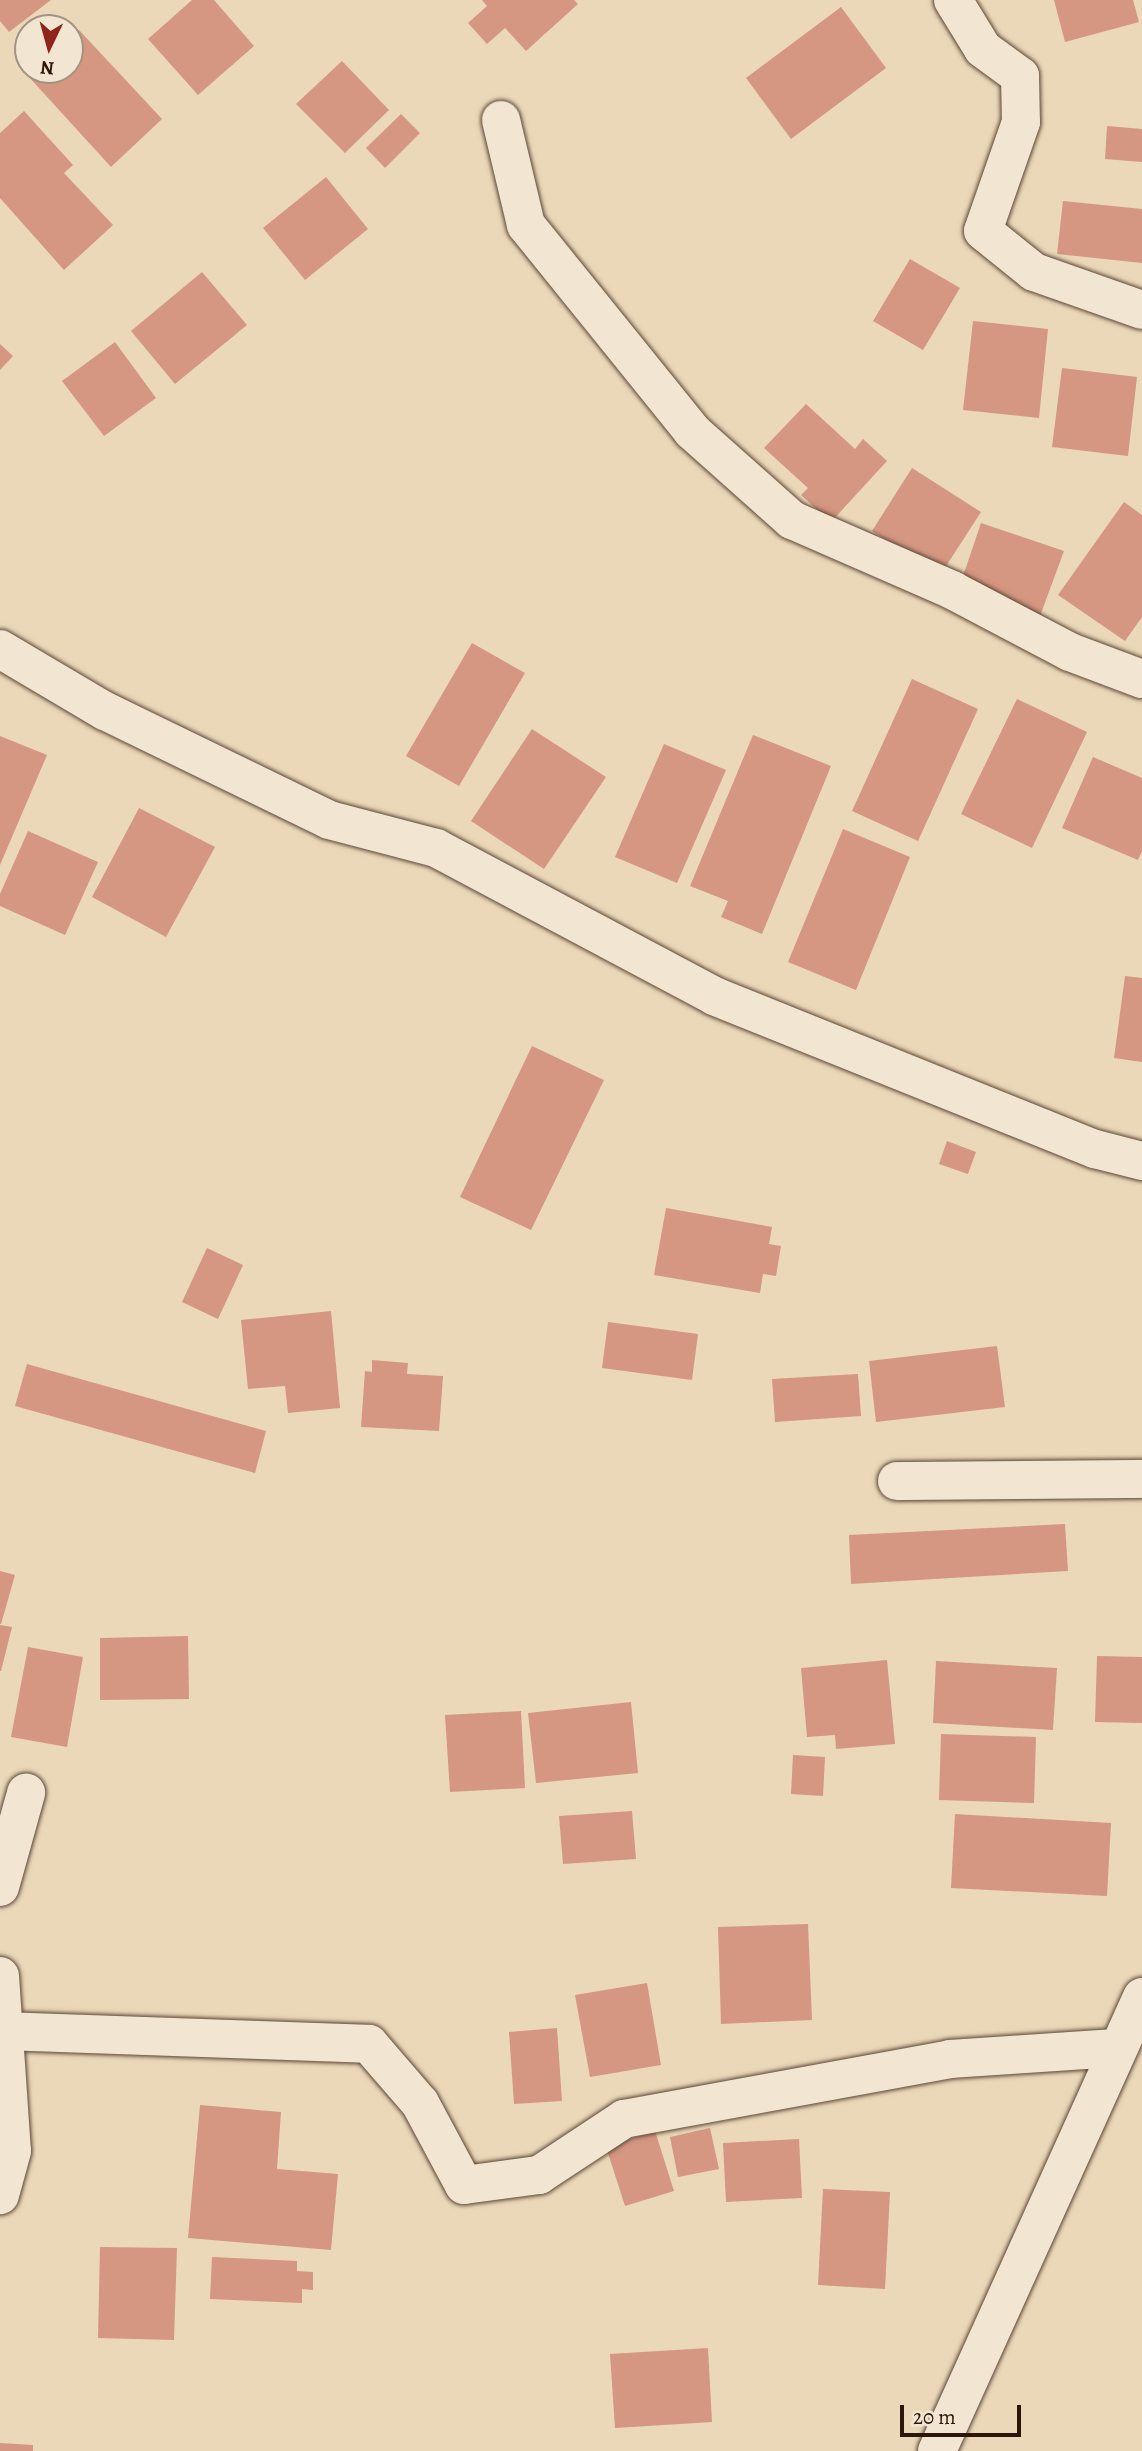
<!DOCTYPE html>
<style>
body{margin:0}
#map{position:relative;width:1142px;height:2451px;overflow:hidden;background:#ebd8b9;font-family:Alegreya,serif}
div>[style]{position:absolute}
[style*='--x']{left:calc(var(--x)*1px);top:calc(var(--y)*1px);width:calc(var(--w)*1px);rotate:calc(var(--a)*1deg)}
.building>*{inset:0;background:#d59682}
.roads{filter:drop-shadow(0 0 2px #5c4635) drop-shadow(0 0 2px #5c4635)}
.minor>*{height:38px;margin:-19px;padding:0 19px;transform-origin:19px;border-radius:19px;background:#f2e6d2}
span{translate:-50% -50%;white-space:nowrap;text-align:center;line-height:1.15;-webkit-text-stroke:5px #f2e6d2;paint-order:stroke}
.north{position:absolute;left:14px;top:14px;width:70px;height:70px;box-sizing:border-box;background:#f2e6d2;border:2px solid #a39282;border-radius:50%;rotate:185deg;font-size:19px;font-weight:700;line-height:28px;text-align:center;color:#2d1509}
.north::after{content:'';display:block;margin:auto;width:24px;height:32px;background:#8f2418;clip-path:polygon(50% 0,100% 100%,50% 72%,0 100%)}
.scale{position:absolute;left:900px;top:2405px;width:121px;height:32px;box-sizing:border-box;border:4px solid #2d1509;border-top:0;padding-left:9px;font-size:21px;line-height:24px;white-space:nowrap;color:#2d1509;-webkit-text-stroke:5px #f2e6d2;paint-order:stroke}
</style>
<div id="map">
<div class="building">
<i style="clip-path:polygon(0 0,51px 0,9px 32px,0 21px)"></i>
<i style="clip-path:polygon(192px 0,214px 0,254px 46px,198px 95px,148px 39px)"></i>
<i style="clip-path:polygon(482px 0,574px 0,578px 4px,526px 51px,505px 28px,487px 44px,468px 23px,487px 6px)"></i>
<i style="clip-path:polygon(1054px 0,1133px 0,1139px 22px,1065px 42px)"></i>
<i style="clip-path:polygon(841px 7px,886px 68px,791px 139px,746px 78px)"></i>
<i style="clip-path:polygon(79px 30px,162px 119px,111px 167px,28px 76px,35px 70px,70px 70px,70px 38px)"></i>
<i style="clip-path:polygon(342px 61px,389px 110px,345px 153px,296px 104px)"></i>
<i style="clip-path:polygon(24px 111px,73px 165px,64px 173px,113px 225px,64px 270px,0 198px,0 133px)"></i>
<i style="clip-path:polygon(401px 114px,420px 133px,385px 168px,366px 148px)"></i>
<i style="clip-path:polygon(1107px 126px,1142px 129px,1142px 162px,1105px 159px)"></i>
<i style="clip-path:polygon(326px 177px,368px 229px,305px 280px,263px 228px)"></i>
<i style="clip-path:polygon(1063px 201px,1142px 209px,1142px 263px,1057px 254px)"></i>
<i style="clip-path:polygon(910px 259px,960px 288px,923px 350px,873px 321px)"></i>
<i style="clip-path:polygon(202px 272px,247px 325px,175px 384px,131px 331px)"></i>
<i style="clip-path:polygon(973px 321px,1048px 329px,1039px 418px,963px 410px)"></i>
<i style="clip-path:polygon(115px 342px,156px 398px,104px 436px,62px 381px)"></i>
<i style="clip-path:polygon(0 344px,13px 356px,0 370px)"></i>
<i style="clip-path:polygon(1062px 368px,1137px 377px,1128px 456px,1052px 447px)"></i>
<i style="clip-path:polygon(806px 404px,855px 449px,863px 439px,887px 461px,831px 522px,801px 495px,808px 488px,764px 448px)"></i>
<i style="clip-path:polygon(912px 468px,981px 512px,941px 574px,872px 531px)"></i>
<i style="clip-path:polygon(1124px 502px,1142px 515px,1142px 617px,1125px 641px,1058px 595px)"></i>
<i style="clip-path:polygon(981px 523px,1064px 551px,1040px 616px,959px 588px)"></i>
<i style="clip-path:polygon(472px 643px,525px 673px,459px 786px,406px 756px)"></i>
<i style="clip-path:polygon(912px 679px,978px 709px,918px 841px,852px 811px)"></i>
<i style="clip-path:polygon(1017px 699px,1087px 732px,1032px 848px,961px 814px)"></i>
<i style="clip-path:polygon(532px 729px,606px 777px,544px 869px,471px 821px)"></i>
<i style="clip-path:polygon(753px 735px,831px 766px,762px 934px,721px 917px,728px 901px,690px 886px)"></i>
<i style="clip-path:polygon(0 736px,47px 755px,0 865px)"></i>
<i style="clip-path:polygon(664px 744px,726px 770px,677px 883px,615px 857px)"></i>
<i style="clip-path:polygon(1093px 757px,1142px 778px,1142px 851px,1138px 860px,1062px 828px)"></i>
<i style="clip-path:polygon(139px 808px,215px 847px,166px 937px,92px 897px)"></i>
<i style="clip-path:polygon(843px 829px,910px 857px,856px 990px,788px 962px)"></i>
<i style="clip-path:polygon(28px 831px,98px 862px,65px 935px,0 906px,0 894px)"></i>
<i style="clip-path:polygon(1125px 976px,1142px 978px,1142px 1062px,1114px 1058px)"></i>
<i style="clip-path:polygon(532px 1046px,604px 1080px,531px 1230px,460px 1197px)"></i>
<i style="clip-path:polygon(947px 1141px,976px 1152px,968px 1174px,939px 1164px)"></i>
<i style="clip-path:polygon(666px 1208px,772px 1227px,769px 1244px,781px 1246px,776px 1276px,763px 1274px,760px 1293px,654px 1275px)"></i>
<i style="clip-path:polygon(207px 1248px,243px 1265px,218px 1319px,182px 1302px)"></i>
<i style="clip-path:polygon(331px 1311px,340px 1408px,288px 1413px,285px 1386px,248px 1389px,241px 1320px)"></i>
<i style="clip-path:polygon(608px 1322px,698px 1334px,692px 1380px,602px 1368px)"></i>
<i style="clip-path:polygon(997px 1346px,1005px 1407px,876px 1422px,869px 1361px)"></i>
<i style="clip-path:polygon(372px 1360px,408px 1363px,407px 1374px,443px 1376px,439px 1431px,361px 1427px,365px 1371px,372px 1372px)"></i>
<i style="clip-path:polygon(27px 1364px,266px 1431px,255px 1473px,15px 1406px)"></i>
<i style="clip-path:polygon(858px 1374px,861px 1416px,775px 1422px,772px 1379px)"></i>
<i style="clip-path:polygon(1065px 1524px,1068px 1571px,851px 1584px,849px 1535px)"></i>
<i style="clip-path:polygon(0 1571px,15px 1575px,1px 1624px,0 1624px)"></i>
<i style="clip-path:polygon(0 1625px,12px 1627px,1px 1671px,0 1671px)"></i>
<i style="clip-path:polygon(188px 1636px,189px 1699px,100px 1700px,100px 1638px)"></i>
<i style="clip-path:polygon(28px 1647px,83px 1657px,67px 1747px,11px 1737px)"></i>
<i style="clip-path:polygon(1097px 1656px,1142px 1657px,1142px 1723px,1095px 1722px)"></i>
<i style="clip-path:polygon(887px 1660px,895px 1744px,836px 1749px,835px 1735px,807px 1737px,801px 1668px)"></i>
<i style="clip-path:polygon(936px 1661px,1057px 1668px,1053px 1730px,933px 1723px)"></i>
<i style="clip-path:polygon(631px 1702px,638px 1773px,536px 1783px,528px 1713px)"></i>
<i style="clip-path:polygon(521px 1711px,525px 1788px,450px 1792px,445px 1715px)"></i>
<i style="clip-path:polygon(941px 1734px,1036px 1737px,1034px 1803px,939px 1800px)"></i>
<i style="clip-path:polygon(793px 1755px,825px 1757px,823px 1796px,791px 1794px)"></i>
<i style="clip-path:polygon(632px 1811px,636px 1859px,563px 1864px,559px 1816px)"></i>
<i style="clip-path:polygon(955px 1814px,1111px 1823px,1107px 1896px,951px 1888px)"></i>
<i style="clip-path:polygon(808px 1924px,812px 2020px,721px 2024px,718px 1927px)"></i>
<i style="clip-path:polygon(647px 1983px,661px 2065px,590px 2077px,575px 1995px)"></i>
<i style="clip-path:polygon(557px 2028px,562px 2101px,514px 2104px,509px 2032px)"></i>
<i style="clip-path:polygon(200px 2105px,281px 2112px,277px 2169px,338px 2174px,331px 2250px,188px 2238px)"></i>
<i style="clip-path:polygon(710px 2128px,719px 2169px,678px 2177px,670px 2137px)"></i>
<i style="clip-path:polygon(655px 2131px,674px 2191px,625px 2206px,606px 2147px)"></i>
<i style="clip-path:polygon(799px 2139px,802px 2198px,726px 2202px,723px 2143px)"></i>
<i style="clip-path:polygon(823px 2189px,890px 2192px,885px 2289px,818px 2285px)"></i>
<i style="clip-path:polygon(100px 2247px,177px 2248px,174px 2340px,98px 2338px)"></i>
<i style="clip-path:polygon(212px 2257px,297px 2261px,297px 2271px,313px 2272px,313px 2290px,302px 2289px,302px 2303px,210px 2299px)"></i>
<i style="clip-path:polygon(708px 2348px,712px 2422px,615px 2428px,610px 2354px)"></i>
<i style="clip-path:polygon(0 2443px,33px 2445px,33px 2451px,0 2451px)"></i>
</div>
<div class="roads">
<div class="minor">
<i style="--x:953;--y:0;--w:57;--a:58.5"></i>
<i style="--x:983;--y:49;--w:46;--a:36.1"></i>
<i style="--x:1020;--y:76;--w:46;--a:88.8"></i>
<i style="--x:1021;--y:122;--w:115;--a:109.2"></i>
<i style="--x:983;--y:231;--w:65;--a:38.8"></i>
<i style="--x:1034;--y:272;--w:114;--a:19.4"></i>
<i style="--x:501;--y:120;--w:108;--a:76.6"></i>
<i style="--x:526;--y:225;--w:265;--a:51.1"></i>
<i style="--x:692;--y:431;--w:134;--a:41.7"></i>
<i style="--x:792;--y:520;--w:175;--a:23.6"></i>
<i style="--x:952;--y:590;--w:133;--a:27.7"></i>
<i style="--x:1070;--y:652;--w:77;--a:20.6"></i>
<i style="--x:0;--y:649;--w:122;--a:30.6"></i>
<i style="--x:105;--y:711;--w:249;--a:25.9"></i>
<i style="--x:329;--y:820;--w:111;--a:14.7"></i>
<i style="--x:436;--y:848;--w:315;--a:28"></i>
<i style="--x:714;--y:996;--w:411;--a:21.9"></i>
<i style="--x:1095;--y:1149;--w:49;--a:14.3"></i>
<i style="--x:897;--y:1481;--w:245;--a:-0.5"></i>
<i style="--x:0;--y:1887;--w:98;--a:-74.5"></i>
<i style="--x:0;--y:1976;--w:175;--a:86.1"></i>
<i style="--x:12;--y:2151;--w:46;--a:105.3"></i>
<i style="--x:4;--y:2031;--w:365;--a:2"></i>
<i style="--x:369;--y:2044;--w:78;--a:49.2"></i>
<i style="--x:420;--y:2103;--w:93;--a:61.8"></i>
<i style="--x:464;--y:2185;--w:76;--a:-7.6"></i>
<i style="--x:539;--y:2175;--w:102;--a:-33.4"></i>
<i style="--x:624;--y:2119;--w:331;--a:-10.4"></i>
<i style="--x:950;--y:2059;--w:166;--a:-3.8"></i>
<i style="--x:937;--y:2451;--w:498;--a:-65.7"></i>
</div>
</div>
<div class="north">N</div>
<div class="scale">20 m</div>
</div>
